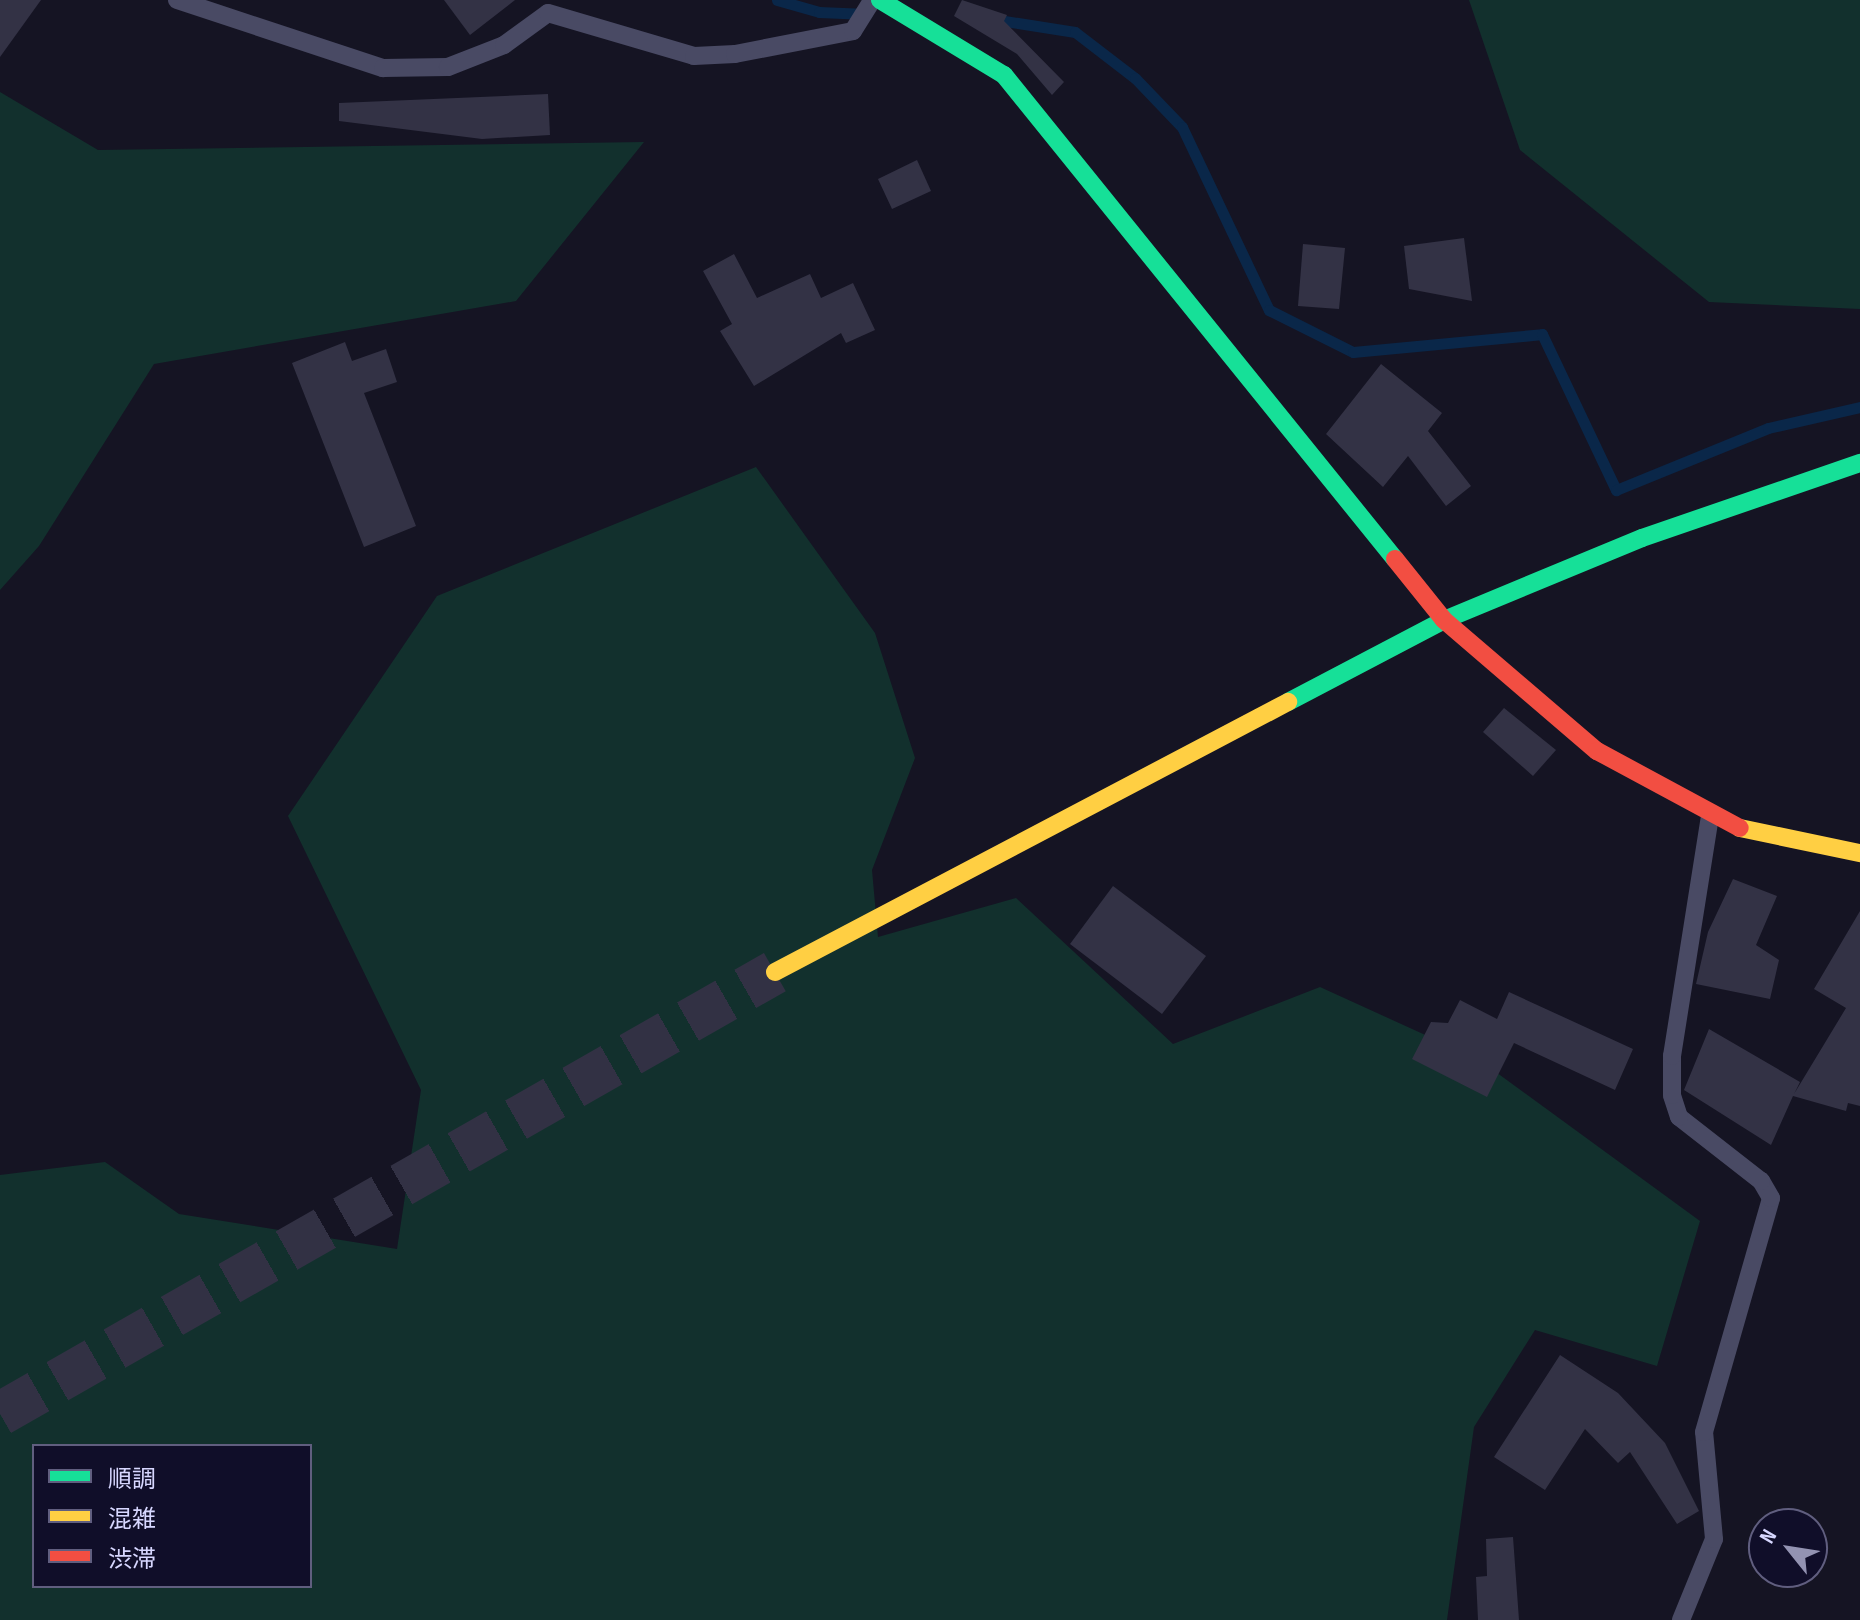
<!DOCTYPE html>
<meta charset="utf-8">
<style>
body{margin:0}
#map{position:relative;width:1860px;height:1620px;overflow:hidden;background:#151423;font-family:"Sofia Sans Condensed","Noto Sans JP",sans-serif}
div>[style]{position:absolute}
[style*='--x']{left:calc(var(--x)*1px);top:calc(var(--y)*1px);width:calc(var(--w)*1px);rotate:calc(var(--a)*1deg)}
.green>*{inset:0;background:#12302d}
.stream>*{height:11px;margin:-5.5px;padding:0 5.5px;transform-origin:5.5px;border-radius:5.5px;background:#0a2749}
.building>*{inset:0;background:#333245}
.secondary-tunnel>*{height:44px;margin-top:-22px;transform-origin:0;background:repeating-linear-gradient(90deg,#323144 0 44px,transparent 0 66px)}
.lane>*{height:18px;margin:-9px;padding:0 9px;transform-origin:9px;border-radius:9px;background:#494a64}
.fast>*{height:18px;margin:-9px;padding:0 9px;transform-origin:9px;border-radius:9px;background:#16e098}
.slow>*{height:18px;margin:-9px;padding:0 9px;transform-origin:9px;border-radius:9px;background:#ffcf43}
.jam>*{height:18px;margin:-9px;padding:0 9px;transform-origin:9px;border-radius:9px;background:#f24e42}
span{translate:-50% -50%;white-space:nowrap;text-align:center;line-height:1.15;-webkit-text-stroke:7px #100e29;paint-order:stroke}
.legend{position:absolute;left:32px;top:1444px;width:280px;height:144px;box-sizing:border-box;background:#100e29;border:2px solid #605e7f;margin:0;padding:10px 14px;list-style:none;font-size:24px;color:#d7d7ff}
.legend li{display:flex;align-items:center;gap:16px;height:40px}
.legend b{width:40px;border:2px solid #605e7f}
.north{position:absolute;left:1748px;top:1508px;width:80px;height:80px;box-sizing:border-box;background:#100e29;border:2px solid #605e7f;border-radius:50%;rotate:300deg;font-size:22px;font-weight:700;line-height:32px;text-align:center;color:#d7d7ff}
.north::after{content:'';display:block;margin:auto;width:28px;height:36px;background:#9393b2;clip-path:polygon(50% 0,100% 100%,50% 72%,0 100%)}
</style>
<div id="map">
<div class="green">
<i style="clip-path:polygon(1469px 0,1860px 0,1860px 309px,1709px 302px,1520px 150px)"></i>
<i style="clip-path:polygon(0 92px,98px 150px,644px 142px,516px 301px,154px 364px,39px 546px,0 590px)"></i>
<i style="clip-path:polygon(evenodd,756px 467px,875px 633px,915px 758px,872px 870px,878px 937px,1016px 898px,1173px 1044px,1320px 987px,1478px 1059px,1700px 1221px,1657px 1366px,1535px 1330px,1474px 1427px,1447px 1620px,0 1620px,0 1175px,105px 1162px,179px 1214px,397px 1249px,421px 1090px,288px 816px,437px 596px,756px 467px,34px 1446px,310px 1446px,310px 1586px,34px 1586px,34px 1446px)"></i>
</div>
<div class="stream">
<i style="--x:777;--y:0;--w:44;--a:15.9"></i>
<i style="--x:819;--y:12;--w:48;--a:2.4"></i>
<i style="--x:992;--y:19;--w:84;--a:8.9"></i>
<i style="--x:1075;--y:32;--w:76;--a:37.5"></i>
<i style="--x:1135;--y:78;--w:68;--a:46.2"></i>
<i style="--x:1182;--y:127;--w:203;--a:64.6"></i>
<i style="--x:1269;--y:310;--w:94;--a:26.6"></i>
<i style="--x:1353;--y:352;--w:190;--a:-5.4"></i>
<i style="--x:1542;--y:334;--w:173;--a:64.6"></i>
<i style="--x:1616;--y:490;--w:164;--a:-22.2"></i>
<i style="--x:1768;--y:428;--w:94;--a:-12.9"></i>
</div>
<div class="building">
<i style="clip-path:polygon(0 0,41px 0,0 57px)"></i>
<i style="clip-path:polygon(444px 0,515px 0,470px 35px)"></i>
<i style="clip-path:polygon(962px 0,1007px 15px,1004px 21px,1064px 82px,1052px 95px,1017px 54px,954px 16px)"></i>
<i style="clip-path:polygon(548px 94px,550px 135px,482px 139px,339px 121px,339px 103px)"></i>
<i style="clip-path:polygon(917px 160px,931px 191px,892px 209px,878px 179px)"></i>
<i style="clip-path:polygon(1464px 238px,1472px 301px,1409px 289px,1404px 246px)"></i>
<i style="clip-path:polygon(1303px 244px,1345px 248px,1339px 309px,1298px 306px)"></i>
<i style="clip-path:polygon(734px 254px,757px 298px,810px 274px,821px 298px,853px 283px,875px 330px,846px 343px,841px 333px,754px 386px,720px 331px,732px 324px,703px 271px)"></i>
<i style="clip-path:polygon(345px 342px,352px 361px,386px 349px,397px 382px,364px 393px,416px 526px,364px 547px,292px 363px)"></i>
<i style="clip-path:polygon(1381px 364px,1442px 413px,1428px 431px,1471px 486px,1446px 506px,1408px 456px,1383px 487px,1326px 434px)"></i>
<i style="clip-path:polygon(1504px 708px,1556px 750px,1533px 776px,1483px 732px)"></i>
<i style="clip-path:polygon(1733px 879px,1777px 896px,1756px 945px,1779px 960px,1770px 999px,1696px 984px,1708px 932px)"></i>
<i style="clip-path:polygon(1113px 886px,1206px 956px,1162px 1014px,1070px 944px)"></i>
<i style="clip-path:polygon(1860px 911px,1860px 1106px,1848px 1103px,1846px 1111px,1793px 1096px,1771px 1145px,1684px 1090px,1709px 1029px,1800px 1082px,1794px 1094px,1846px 1008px,1814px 989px)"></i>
<i style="clip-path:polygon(1509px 992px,1633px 1049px,1615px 1090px,1514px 1043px,1487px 1097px,1412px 1059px,1431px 1022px,1448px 1023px,1460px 1000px,1497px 1019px)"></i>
<i style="clip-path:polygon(1560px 1355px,1618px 1393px,1665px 1443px,1699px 1511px,1677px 1524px,1630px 1452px,1618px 1463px,1585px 1429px,1545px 1490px,1494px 1457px)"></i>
<i style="clip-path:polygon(1513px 1537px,1519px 1620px,1478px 1620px,1476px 1577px,1487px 1576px,1486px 1539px)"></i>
</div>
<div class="secondary-tunnel">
<i style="--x:0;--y:1414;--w:892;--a:-29.7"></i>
</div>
<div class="lane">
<i style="--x:177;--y:0;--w:217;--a:18.3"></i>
<i style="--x:383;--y:68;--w:65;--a:-0.9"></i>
<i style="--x:448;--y:67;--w:60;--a:-21.4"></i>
<i style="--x:504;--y:45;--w:54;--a:-36"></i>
<i style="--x:548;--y:13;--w:152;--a:16.4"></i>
<i style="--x:694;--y:56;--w:41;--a:-2.8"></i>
<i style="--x:735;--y:54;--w:120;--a:-11"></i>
<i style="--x:853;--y:31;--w:36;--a:-58"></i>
<i style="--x:1681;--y:1620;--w:87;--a:-67.8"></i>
<i style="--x:1714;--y:1539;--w:107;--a:-95.3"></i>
<i style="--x:1704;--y:1432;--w:243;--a:-74"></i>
<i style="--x:1771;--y:1198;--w:20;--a:-120"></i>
<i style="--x:1761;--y:1181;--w:104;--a:-142"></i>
<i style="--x:1679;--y:1117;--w:23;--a:-108"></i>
<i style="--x:1672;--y:1095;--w:39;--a:-90"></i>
<i style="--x:1672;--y:1056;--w:242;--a:-81"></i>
</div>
<div class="fast">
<i style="--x:880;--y:0;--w:145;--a:31.2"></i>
<i style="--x:1004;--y:75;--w:622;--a:51.07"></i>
<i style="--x:1288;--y:702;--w:176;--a:-27.7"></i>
<i style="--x:1444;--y:620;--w:214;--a:-22.5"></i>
<i style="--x:1642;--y:538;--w:231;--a:-19"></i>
</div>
<div class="slow">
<i style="--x:1740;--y:828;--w:123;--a:11.8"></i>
<i style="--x:775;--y:972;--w:580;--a:-27.76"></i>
</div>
<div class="jam">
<i style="--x:1395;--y:559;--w:78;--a:51.2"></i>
<i style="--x:1444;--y:620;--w:201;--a:40.6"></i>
<i style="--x:1597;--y:751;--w:162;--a:28.3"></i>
</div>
<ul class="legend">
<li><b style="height:10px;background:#16e098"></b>順調</li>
<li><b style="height:10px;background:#ffcf43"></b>混雑</li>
<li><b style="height:10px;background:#f24e42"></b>渋滞</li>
</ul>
<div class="north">N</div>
</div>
